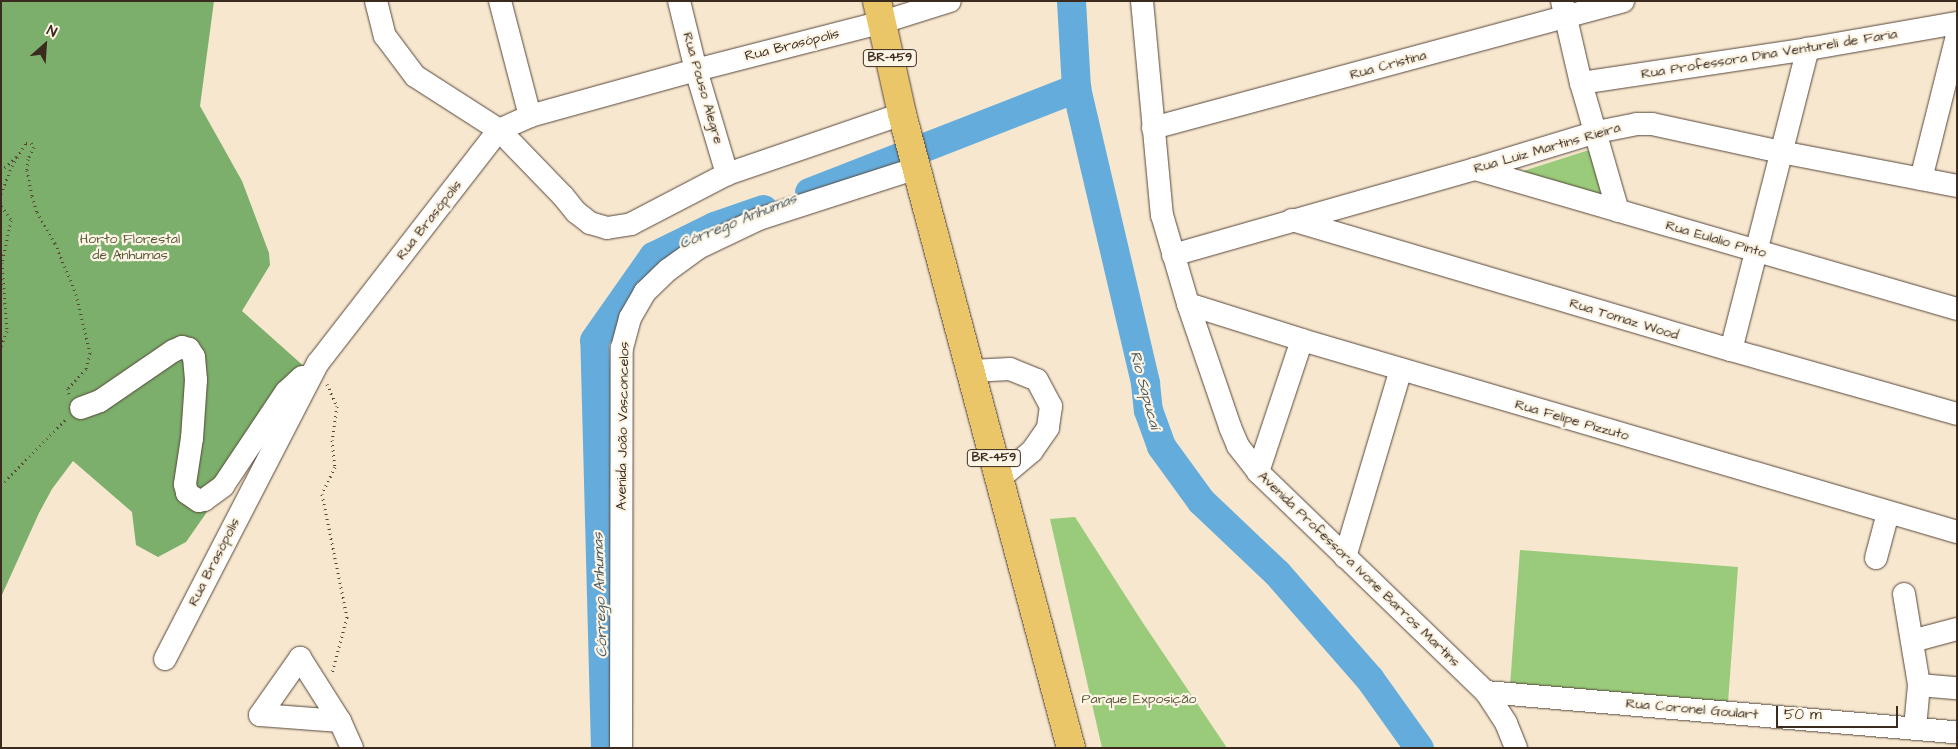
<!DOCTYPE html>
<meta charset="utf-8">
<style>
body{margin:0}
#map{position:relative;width:1958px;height:749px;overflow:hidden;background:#f7e7cf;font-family:"Architects Daughter",sans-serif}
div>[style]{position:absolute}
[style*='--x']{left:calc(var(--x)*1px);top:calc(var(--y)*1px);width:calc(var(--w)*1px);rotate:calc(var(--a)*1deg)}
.green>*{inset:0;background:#9acb7b}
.forest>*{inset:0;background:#7baf6b}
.river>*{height:29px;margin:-14.5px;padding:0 14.5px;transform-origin:14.5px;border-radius:14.5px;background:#64acdb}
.path>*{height:3px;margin-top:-1.5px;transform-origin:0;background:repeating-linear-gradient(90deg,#574639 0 1px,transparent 0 5px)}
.roads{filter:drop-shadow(0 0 1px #574639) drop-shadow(0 0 1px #574639)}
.minor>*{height:22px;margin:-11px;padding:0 11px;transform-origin:11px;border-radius:11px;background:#fff}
.highway>*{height:28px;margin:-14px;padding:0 14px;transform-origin:14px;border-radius:14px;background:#ebc669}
span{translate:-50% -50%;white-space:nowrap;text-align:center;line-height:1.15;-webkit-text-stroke:4.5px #fcf5e5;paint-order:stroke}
.shield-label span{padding:1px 4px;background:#fcf5e5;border:1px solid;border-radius:4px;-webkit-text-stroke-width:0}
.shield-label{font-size:12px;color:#3b2a1e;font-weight:700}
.street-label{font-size:14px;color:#3b2a1e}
.park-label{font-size:14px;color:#585a3a}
.water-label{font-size:15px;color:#495860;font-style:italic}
.frame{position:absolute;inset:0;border:2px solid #3b2a1e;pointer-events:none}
.north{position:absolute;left:20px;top:20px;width:50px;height:50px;-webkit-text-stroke:4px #fcf5e5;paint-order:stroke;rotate:26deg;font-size:14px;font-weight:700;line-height:20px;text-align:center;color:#3b2a1e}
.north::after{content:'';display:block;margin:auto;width:18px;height:22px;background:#3b2a1e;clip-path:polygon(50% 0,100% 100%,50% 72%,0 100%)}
.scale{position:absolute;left:1776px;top:706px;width:122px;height:22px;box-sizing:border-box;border:2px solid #3b2a1e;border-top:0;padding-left:6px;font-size:15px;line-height:18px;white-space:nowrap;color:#3b2a1e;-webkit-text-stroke:4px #fcf5e5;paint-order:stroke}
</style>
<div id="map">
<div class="green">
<i style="clip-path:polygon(1592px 149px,1608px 203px,1511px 175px)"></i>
<i style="clip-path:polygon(1075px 517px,1141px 620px,1227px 748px,1102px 748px,1050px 519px)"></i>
<i style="clip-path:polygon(1520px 550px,1738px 567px,1728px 703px,1510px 686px)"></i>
</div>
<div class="forest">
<i style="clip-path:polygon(1px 1px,214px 1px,200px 106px,242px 181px,269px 253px,270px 265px,242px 311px,307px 369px,186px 542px,158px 557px,136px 545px,132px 512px,73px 461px,52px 489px,39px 513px,1px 597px)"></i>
</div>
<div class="river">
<i style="--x:1071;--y:1;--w:87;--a:86.7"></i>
<i style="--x:1076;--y:88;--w:303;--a:76.8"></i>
<i style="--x:1145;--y:383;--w:27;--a:84"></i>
<i style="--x:1148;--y:410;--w:38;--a:70"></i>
<i style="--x:1161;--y:446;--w:68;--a:54"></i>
<i style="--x:1201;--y:501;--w:105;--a:43.5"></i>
<i style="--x:1277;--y:573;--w:140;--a:48.8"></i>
<i style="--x:1369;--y:678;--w:86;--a:54.5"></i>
<i style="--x:809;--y:192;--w:287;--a:-21.3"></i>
<i style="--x:605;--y:748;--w:408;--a:-91.5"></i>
<i style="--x:594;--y:340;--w:103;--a:-54.9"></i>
<i style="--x:653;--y:256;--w:68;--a:-26.2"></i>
<i style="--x:714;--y:226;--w:52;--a:-19.1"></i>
</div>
<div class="path">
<i style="--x:1;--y:171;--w:21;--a:-43"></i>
<i style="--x:1;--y:194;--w:30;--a:-69"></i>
<i style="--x:12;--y:166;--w:27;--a:-59"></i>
<i style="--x:26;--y:143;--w:5;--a:0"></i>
<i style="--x:31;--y:143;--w:5;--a:53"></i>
<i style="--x:34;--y:147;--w:13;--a:117"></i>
<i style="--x:28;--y:159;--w:11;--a:95"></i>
<i style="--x:27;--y:170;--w:26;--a:79"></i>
<i style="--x:32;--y:196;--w:17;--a:73"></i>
<i style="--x:37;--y:212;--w:36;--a:60"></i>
<i style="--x:55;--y:243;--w:55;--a:67.6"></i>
<i style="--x:76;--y:294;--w:61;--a:76.7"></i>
<i style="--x:90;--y:353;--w:16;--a:104"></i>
<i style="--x:86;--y:369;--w:26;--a:133"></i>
<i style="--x:68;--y:388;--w:8;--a:83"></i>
<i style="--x:1;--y:206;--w:17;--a:54"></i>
<i style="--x:11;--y:220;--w:44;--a:101.8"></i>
<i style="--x:2;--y:263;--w:68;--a:85.8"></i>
<i style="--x:7;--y:331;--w:17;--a:111"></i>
<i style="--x:327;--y:384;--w:24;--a:66"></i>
<i style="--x:337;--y:406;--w:34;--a:98"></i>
<i style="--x:332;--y:440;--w:27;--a:84"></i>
<i style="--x:335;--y:467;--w:30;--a:116"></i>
<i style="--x:322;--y:494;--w:126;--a:78.5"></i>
<i style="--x:347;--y:617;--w:58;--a:105"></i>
<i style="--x:1;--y:485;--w:94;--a:-45.4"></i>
</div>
<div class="roads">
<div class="minor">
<i style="--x:376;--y:1;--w:36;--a:76"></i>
<i style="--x:385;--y:36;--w:50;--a:53.1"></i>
<i style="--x:415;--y:76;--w:100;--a:32.7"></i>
<i style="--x:499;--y:130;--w:92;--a:45.9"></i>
<i style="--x:563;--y:196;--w:21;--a:51"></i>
<i style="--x:576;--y:212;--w:18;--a:38"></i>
<i style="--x:590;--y:223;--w:18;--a:16"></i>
<i style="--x:607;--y:228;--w:24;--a:-9"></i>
<i style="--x:631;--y:224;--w:108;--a:-27.5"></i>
<i style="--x:727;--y:174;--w:185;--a:-18.9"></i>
<i style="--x:500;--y:1;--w:119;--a:75.4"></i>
<i style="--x:679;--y:1;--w:71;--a:76.2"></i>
<i style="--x:696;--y:70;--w:109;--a:73.4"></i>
<i style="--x:1142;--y:1;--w:215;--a:84.7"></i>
<i style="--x:1162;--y:215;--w:93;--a:73.7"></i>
<i style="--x:1188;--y:304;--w:130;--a:71.1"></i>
<i style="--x:1230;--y:427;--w:21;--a:67"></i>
<i style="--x:1238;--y:446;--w:33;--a:52"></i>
<i style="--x:1258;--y:472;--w:317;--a:44"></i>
<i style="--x:1486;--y:692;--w:37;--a:57"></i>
<i style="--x:1506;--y:723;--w:27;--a:68"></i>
<i style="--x:1562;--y:1;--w:84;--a:77"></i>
<i style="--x:1581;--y:83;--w:133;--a:73.9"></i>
<i style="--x:1581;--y:83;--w:230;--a:-8.5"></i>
<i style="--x:1808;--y:49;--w:151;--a:-9.9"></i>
<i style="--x:1153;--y:128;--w:487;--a:-15.1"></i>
<i style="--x:1475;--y:169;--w:502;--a:16.2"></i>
<i style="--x:1921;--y:179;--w:147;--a:-75.9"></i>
<i style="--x:1292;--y:220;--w:458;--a:16.5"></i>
<i style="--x:1731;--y:350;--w:235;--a:15.8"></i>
<i style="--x:1173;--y:255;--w:314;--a:-15.9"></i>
<i style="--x:1475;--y:169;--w:127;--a:-16.9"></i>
<i style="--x:1597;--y:132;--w:41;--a:-11.3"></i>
<i style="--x:1637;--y:124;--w:15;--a:0"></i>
<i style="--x:1652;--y:124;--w:132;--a:12.2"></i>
<i style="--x:1781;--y:152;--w:179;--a:10.9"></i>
<i style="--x:1188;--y:304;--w:120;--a:17.5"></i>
<i style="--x:1302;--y:340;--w:683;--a:16.34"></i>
<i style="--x:1731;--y:350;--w:311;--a:-75.7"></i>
<i style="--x:971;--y:371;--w:39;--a:-3"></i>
<i style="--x:1010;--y:369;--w:29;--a:22"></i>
<i style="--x:1037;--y:380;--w:30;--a:62"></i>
<i style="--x:1051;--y:406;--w:22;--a:98"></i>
<i style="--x:1048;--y:428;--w:28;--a:125"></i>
<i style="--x:1032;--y:451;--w:42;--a:139.8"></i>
<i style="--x:81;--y:408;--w:20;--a:-20"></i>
<i style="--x:100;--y:401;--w:88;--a:-34.4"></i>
<i style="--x:173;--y:351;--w:10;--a:-24"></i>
<i style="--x:182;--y:347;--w:7;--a:16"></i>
<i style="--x:189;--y:349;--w:9;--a:58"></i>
<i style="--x:194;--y:357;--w:23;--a:85"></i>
<i style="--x:196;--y:380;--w:58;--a:93.9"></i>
<i style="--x:192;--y:438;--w:47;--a:98.7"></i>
<i style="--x:185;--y:484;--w:9;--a:77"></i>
<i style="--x:187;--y:493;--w:14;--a:34"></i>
<i style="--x:199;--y:501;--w:5;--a:-11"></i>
<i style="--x:204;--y:500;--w:24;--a:-36"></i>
<i style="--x:223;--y:486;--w:113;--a:-56.2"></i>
<i style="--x:286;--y:392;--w:22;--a:-43"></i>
<i style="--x:1258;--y:472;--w:139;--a:-71.6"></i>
<i style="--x:1345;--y:557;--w:196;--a:-73.4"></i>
<i style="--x:1876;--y:558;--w:47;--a:-75.1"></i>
<i style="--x:1904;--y:594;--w:92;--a:80.6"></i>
<i style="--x:1919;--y:685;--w:43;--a:95.3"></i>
<i style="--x:1912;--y:641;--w:47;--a:-14.9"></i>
<i style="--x:165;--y:659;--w:333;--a:-62.7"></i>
<i style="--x:318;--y:363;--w:295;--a:-52.2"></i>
<i style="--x:499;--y:130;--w:34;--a:-24"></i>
<i style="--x:530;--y:116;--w:172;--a:-15.5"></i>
<i style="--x:696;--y:70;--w:193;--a:-14.4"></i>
<i style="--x:883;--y:22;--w:70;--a:-17.4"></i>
<i style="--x:1919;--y:685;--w:38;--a:5"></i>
<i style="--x:1486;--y:692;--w:473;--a:4.9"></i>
<i style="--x:340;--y:721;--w:80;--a:-175.7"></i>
<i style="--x:260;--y:715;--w:70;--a:-54.9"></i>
<i style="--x:300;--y:658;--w:75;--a:57.6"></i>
<i style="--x:340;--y:721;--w:30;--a:66"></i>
<i style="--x:621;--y:748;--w:400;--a:-89.9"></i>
<i style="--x:622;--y:348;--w:31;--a:-75"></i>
<i style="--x:630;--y:318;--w:30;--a:-60"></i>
<i style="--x:645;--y:292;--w:32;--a:-44"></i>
<i style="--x:668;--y:270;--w:39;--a:-36"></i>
<i style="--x:700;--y:247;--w:65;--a:-25.4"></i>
<i style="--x:759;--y:219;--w:166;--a:-17.9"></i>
</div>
<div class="highway">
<i style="--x:877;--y:1;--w:116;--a:77.5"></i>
<i style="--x:902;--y:114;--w:656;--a:75.07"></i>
</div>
</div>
<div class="shield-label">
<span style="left:890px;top:58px">BR-459</span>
<span style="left:994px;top:458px">BR-459</span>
</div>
<div class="street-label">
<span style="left:792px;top:45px;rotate:-14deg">Rua Brasópolis</span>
<span style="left:1769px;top:54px;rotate:-9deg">Rua Professora Dina Ventureli de Faria</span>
<span style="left:1388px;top:65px;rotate:-15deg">Rua Cristina</span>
<span style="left:703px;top:88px;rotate:74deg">Rua Pouso Alegre</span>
<span style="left:1547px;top:148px;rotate:-16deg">Rua Luiz Martins Rieira</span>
<span style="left:429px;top:220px;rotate:-52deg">Rua Brasópolis</span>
<span style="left:1716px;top:239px;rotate:16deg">Rua Eulalio Pinto</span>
<span style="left:1624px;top:319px;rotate:17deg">Rua Tomaz Wood</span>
<span style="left:1572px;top:420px;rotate:16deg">Rua Felipe Pizzuto</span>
<span style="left:623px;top:426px;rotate:-89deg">Avenida João Vasconcelos</span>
<span style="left:214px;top:562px;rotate:-63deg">Rua Brasópolis</span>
<span style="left:1359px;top:569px;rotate:44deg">Avenida Professora Ivone Barros Martins</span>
<span style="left:1692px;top:709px;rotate:5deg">Rua Coronel Goulart</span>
</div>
<div class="park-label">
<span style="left:130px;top:247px">Horto Florestal<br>de Anhumas</span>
<span style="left:1139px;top:699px">Parque Exposição</span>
</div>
<div class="water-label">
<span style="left:738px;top:221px;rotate:-22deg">Córrego Anhumas</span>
<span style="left:1145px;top:390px;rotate:75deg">Rio Sapucaí</span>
<span style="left:600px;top:595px;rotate:-92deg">Córrego Anhumas</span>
</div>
<div class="frame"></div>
<div class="north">N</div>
<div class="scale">50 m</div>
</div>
